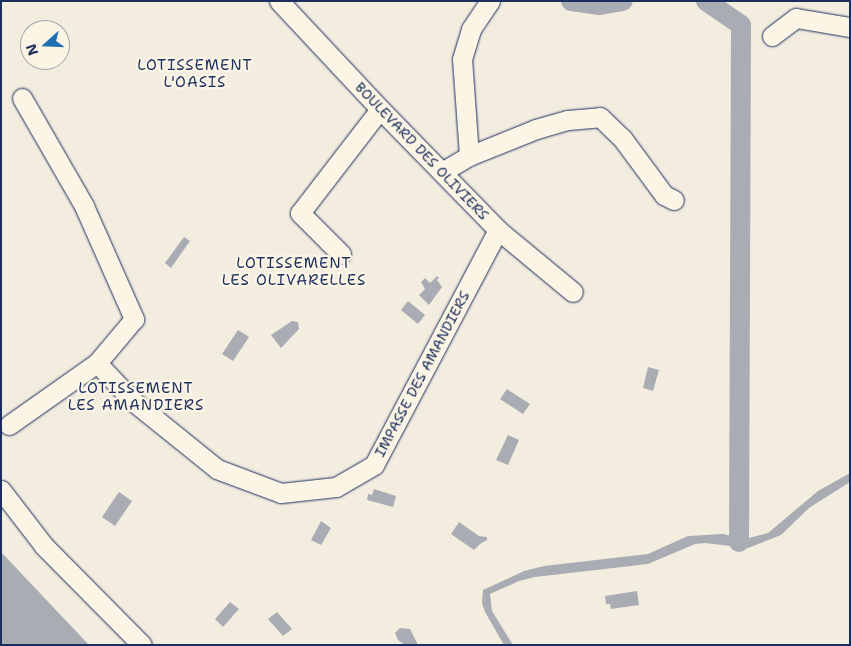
<!DOCTYPE html>
<style>
body{margin:0}
#map{position:relative;width:851px;height:646px;overflow:hidden;background:#f3ede0;font-family:"Shantell Sans",sans-serif}
div>[style]{position:absolute}
[style*='--x']{left:calc(var(--x)*1px);top:calc(var(--y)*1px);width:calc(var(--w)*1px);rotate:calc(var(--a)*1deg)}
.water>*{inset:0;background:#a9acb3}
.canal>*{height:20px;margin:-10px;padding:0 10px;transform-origin:10px;border-radius:10px;background:#a9acb3}
.roads{filter:drop-shadow(0 0 1px #1b2f5e) drop-shadow(0 0 1px #1b2f5e)}
.minor>*{height:19px;margin:-9.5px;padding:0 9.5px;transform-origin:9.5px;border-radius:9.5px;background:#fcf5e5}
span{translate:-50% -50%;white-space:nowrap;text-align:center;line-height:1.15;-webkit-text-stroke:4.5px #fcf5e5;paint-order:stroke}
.street-label{font-size:14px;color:#1b2f5e}
.neighbourhood-label{font-size:15px;color:#1b2f5e;letter-spacing:1px}
.frame{position:absolute;inset:0;border:2px solid #1b2f5e;pointer-events:none}
.north{position:absolute;left:20px;top:20px;width:50px;height:50px;box-sizing:border-box;background:#fcf5e5;border:1px solid #a2a6af;border-radius:50%;rotate:250deg;font-size:14px;font-weight:700;line-height:20px;text-align:center;color:#1b2f5e}
.north::after{content:'';display:block;margin:auto;width:18px;height:22px;background:#1f6fb2;clip-path:polygon(50% 0,100% 100%,50% 72%,0 100%)}
</style>
<div id="map">
<div class="water">
<i style="clip-path:polygon(184px 237px,190px 241px,171px 268px,165px 263px)"></i>
<i style="clip-path:polygon(437px 276px,439px 278px,437px 280px,442px 287px,429px 305px,419px 295px,425px 289px,421px 282px,425px 278px,430px 283px)"></i>
<i style="clip-path:polygon(408px 301px,425px 315px,418px 324px,401px 310px)"></i>
<i style="clip-path:polygon(292px 321px,298px 322px,299px 329px,281px 348px,271px 335px)"></i>
<i style="clip-path:polygon(238px 330px,249px 337px,233px 361px,222px 354px)"></i>
<i style="clip-path:polygon(648px 367px,659px 370px,653px 391px,643px 388px)"></i>
<i style="clip-path:polygon(507px 389px,530px 404px,523px 414px,500px 399px)"></i>
<i style="clip-path:polygon(508px 435px,519px 440px,508px 465px,496px 460px)"></i>
<i style="clip-path:polygon(850px 473px,850px 482px,809px 508px,781px 535px,748px 548px,705px 543px,695px 544px,648px 564px,535px 577px,519px 581px,490px 594px,492px 611px,513px 645px,504px 645px,485px 612px,482px 603px,483px 590px,524px 571px,544px 566px,648px 554px,688px 536px,723px 534px,745px 539px,768px 533px,818px 491px)"></i>
<i style="clip-path:polygon(374px 489px,396px 496px,393px 507px,367px 500px,368px 494px,372px 495px)"></i>
<i style="clip-path:polygon(119px 492px,132px 501px,115px 526px,102px 517px)"></i>
<i style="clip-path:polygon(321px 521px,331px 528px,321px 545px,311px 540px)"></i>
<i style="clip-path:polygon(459px 522px,479px 536px,487px 537px,487px 540px,480px 544px,474px 550px,451px 534px)"></i>
<i style="clip-path:polygon(1px 552px,89px 645px,1px 645px)"></i>
<i style="clip-path:polygon(637px 591px,639px 605px,611px 609px,610px 604px,606px 604px,605px 596px)"></i>
<i style="clip-path:polygon(230px 602px,239px 609px,223px 627px,215px 619px)"></i>
<i style="clip-path:polygon(277px 612px,292px 629px,283px 636px,268px 619px)"></i>
<i style="clip-path:polygon(400px 628px,410px 629px,418px 645px,405px 645px,398px 640px,395px 633px)"></i>
</div>
<div class="canal">
<i style="--x:571;--y:1;--w:29;--a:8"></i>
<i style="--x:600;--y:5;--w:23;--a:-10"></i>
<i style="--x:706;--y:1;--w:42;--a:34.4"></i>
<i style="--x:741;--y:25;--w:517;--a:90.22"></i>
</div>
<div class="roads">
<div class="minor">
<i style="--x:279;--y:1;--w:148;--a:46.9"></i>
<i style="--x:380;--y:109;--w:169;--a:45.7"></i>
<i style="--x:498;--y:230;--w:97;--a:39.6"></i>
<i style="--x:772;--y:36;--w:30;--a:-37"></i>
<i style="--x:796;--y:18;--w:55;--a:9.5"></i>
<i style="--x:22;--y:98;--w:125;--a:60.1"></i>
<i style="--x:84;--y:206;--w:124;--a:66.1"></i>
<i style="--x:134;--y:319;--w:57;--a:130.1"></i>
<i style="--x:97;--y:363;--w:54;--a:46.5"></i>
<i style="--x:134;--y:402;--w:107;--a:38.9"></i>
<i style="--x:217;--y:469;--w:68;--a:20.6"></i>
<i style="--x:281;--y:493;--w:55;--a:-6.2"></i>
<i style="--x:336;--y:487;--w:44;--a:-30.1"></i>
<i style="--x:374;--y:465;--w:266;--a:-62.2"></i>
<i style="--x:469;--y:156;--w:72;--a:-21.9"></i>
<i style="--x:536;--y:129;--w:33;--a:-16"></i>
<i style="--x:568;--y:120;--w:32;--a:-5"></i>
<i style="--x:600;--y:117;--w:30;--a:44"></i>
<i style="--x:622;--y:138;--w:71;--a:53.6"></i>
<i style="--x:664;--y:195;--w:11;--a:27"></i>
<i style="--x:442;--y:172;--w:31;--a:-31"></i>
<i style="--x:469;--y:156;--w:97;--a:-94.1"></i>
<i style="--x:462;--y:59;--w:31;--a:-73"></i>
<i style="--x:471;--y:29;--w:34;--a:-56"></i>
<i style="--x:341;--y:254;--w:58;--a:-135"></i>
<i style="--x:300;--y:213;--w:131;--a:-52.4"></i>
<i style="--x:9;--y:425;--w:108;--a:-35.2"></i>
<i style="--x:1;--y:490;--w:71;--a:52.5"></i>
<i style="--x:44;--y:546;--w:139;--a:45.3"></i>
</div>
</div>
<div class="street-label">
<span style="left:422px;top:151px;rotate:46deg">BOULEVARD DES OLIVIERS</span>
<span style="left:422px;top:374px;rotate:-62deg">IMPASSE DES AMANDIERS</span>
</div>
<div class="neighbourhood-label">
<span style="left:195px;top:74px">LOTISSEMENT<br>L'OASIS</span>
<span style="left:294px;top:272px">LOTISSEMENT<br>LES OLIVARELLES</span>
<span style="left:136px;top:397px">LOTISSEMENT<br>LES AMANDIERS</span>
</div>
<div class="frame"></div>
<div class="north">N</div>
</div>
